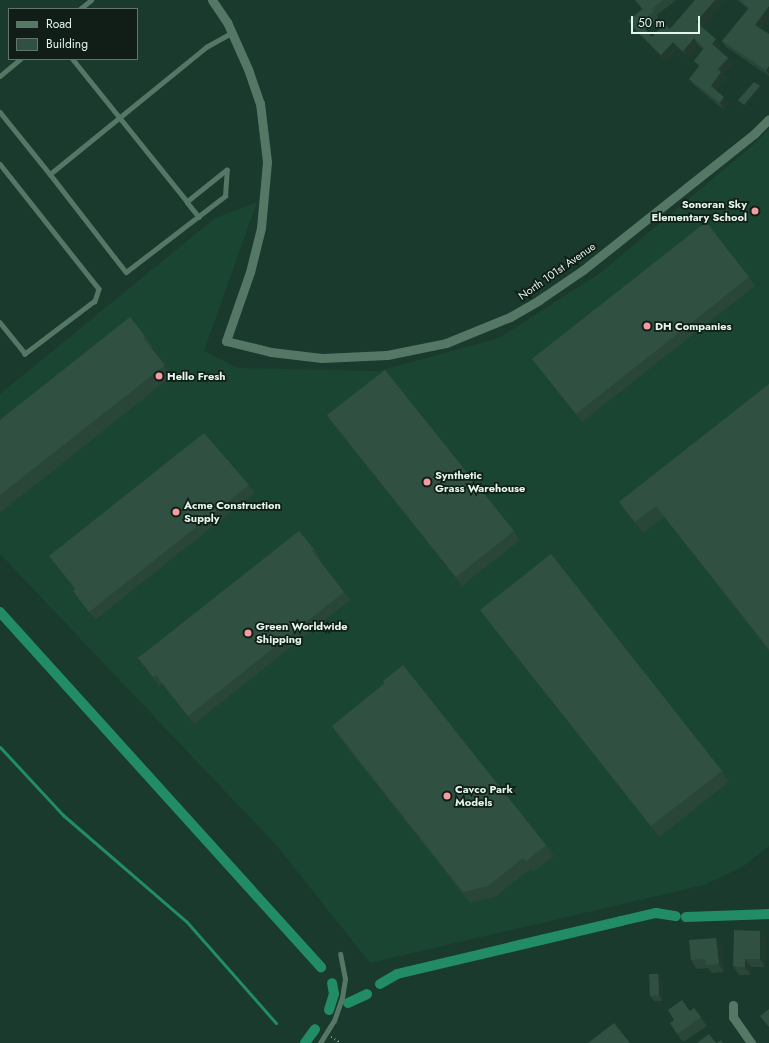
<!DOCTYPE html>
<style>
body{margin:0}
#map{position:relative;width:769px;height:1043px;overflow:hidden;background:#193a2c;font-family:Jost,sans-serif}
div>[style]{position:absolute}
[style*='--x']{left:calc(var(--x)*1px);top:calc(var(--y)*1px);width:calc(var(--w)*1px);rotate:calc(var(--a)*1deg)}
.built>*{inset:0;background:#1a4533}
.stream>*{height:3px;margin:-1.5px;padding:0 1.5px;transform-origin:1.5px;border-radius:1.5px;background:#228c66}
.canal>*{height:10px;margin:-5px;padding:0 5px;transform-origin:5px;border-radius:5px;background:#228c66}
.path>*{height:1.5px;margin-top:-0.75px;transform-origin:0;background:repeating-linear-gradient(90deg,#819b8f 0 1px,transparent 0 4px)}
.lane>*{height:4.5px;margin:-2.25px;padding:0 2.25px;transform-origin:2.25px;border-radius:2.25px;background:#547766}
.street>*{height:9px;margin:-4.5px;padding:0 4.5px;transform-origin:4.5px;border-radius:4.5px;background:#547766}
.wall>*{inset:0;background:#294639}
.shaded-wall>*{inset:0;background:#22392e}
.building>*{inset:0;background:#305142}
.dots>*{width:11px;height:11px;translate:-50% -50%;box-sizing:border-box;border:2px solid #101e17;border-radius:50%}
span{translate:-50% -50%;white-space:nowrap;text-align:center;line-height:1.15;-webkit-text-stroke:3.5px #101e17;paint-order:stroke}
.poi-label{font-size:11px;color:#e3f6ec;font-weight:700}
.right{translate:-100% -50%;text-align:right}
.left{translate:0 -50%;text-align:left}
.street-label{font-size:11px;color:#e3f6ec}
.legend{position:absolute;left:8px;top:8px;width:130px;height:52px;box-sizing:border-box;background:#101e17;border:1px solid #64746c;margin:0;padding:5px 7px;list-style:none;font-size:12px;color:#e3f6ec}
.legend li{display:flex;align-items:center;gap:8px;height:20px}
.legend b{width:20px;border:1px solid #64746c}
.scale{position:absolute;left:631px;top:16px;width:69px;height:18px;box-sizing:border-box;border:2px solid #e3f6ec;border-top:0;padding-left:5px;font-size:12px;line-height:14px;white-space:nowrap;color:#e3f6ec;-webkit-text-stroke:3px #101e17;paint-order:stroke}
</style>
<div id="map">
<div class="built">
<i style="clip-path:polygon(769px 129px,769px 846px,744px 866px,704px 885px,370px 963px,278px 847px,0 554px,0 394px,215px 218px,257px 202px,204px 351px,238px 368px,379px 371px,499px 338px,600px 273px,752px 146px)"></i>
</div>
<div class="stream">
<i style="--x:0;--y:747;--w:93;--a:47.2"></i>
<i style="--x:63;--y:815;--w:162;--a:40.8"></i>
<i style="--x:186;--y:921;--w:136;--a:48.6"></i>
</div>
<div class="canal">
<i style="--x:0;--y:612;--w:479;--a:47.9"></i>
<i style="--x:686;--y:917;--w:83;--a:-2.1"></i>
<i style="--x:380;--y:984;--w:20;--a:-30"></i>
<i style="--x:397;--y:974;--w:230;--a:-13.3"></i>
<i style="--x:621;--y:921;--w:36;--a:-13"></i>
<i style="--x:656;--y:913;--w:20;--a:9"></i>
<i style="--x:348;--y:1003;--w:21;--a:-25"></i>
<i style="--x:329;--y:1010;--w:17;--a:-73"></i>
<i style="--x:334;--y:994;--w:11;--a:-100"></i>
<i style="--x:305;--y:1043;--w:17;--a:-54"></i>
</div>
<div class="path">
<i style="--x:331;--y:1037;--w:12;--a:31"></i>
</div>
<div class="lane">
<i style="--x:80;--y:9;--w:14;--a:-39"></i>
<i style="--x:0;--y:76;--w:26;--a:-40"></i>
<i style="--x:0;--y:112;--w:80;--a:51.1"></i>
<i style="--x:50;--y:174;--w:201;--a:-39.1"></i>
<i style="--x:206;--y:47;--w:31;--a:-29"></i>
<i style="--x:0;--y:164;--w:159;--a:51.6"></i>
<i style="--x:99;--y:289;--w:13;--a:108"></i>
<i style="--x:95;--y:301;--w:88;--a:142.9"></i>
<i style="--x:25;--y:354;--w:40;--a:-129"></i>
<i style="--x:50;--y:174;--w:124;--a:52.2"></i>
<i style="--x:126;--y:272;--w:125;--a:-37.5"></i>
<i style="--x:225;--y:196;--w:26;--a:-86"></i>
<i style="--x:227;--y:170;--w:51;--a:141.3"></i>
<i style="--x:187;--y:202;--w:184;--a:-128.8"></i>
<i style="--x:187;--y:202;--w:19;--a:51"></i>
<i style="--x:320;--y:1043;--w:26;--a:-58"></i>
<i style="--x:334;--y:1021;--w:24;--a:-71"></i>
<i style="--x:342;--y:998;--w:19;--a:-81"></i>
<i style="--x:345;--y:979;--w:25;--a:-101"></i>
</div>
<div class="street">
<i style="--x:212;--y:0;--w:27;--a:56"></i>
<i style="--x:227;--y:22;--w:51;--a:65.9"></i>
<i style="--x:248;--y:69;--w:36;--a:71"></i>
<i style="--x:260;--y:103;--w:59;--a:83.2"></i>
<i style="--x:267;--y:162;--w:66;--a:95.2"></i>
<i style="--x:261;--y:228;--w:45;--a:104"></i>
<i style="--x:250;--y:272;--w:73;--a:109.2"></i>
<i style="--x:226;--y:341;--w:46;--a:13.7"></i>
<i style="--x:271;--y:352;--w:51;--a:6.7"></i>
<i style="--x:322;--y:358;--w:65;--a:-2.6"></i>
<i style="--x:387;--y:355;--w:60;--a:-11.5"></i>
<i style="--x:446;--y:343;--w:69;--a:-22.1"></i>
<i style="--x:510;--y:317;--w:34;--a:-30"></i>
<i style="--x:539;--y:300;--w:53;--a:-34.3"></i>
<i style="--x:583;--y:270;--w:218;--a:-38.5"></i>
<i style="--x:754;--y:134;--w:21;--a:-45"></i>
<i style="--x:733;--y:1005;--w:12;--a:90"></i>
<i style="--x:733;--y:1017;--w:32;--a:55"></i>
</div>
<div class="wall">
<i style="clip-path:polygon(635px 0,676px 0,657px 15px,658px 18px,645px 29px,652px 37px,670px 29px,695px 0,725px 0,702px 27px,720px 46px,718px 49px,728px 58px,733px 64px,723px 75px,726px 78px,716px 91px,729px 104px,724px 110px,694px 85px,689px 79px,699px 67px,694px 61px,703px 49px,698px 45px,688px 57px,678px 48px,666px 61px,633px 28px,628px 21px,642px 9px)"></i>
<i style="clip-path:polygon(737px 0,769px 0,769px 19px,761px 29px,769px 34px,769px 76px,726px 47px,722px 41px,748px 9px)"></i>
<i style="clip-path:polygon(749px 277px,755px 286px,582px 422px,538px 367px,532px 359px)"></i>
<i style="clip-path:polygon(145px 336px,153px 347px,151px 348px,172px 376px,1px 512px,0 511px,0 420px)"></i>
<i style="clip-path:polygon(769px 384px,769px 651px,664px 517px,643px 533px,627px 513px,619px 502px)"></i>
<i style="clip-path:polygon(327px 415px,514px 531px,520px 540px,462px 586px,333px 424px)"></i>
<i style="clip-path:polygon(249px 485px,255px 493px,95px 620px,73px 591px,75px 590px,49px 556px)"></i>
<i style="clip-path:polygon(314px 549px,320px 558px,318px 559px,350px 600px,194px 724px,162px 684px,159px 686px,138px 658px)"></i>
<i style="clip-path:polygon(480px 610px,722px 771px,729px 782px,659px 837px,488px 621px)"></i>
<i style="clip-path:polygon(332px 726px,546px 845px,554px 856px,533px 872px,531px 869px,495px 897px,470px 903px,339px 737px)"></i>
<i style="clip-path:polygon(760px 931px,766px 939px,765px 967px,751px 967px,751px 975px,739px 975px,733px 966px)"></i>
<i style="clip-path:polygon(716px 938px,722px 946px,724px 972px,712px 973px,708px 968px,697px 969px,691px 960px)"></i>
<i style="clip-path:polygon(658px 974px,662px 979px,663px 1001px,654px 1001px,650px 996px)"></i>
<i style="clip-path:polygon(694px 1008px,707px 1026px,683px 1042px,677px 1034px,690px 1011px)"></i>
</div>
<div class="shaded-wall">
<i style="clip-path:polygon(715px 0,725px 0,701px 29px,696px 22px)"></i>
<i style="clip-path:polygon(769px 6px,769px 19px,760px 31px,755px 25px)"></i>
<i style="clip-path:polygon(694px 38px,698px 45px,688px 57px,683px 51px)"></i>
<i style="clip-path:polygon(716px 39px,720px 46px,717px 50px,712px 44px)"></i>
<i style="clip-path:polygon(673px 42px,678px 48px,666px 61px,661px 55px)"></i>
<i style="clip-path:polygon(728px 58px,733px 64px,723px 75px,726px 78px,715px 93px,711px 86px,718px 69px)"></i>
<i style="clip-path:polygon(769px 66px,769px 74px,766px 70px)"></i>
<i style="clip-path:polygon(760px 86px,762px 89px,745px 108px,744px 105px)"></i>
<i style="clip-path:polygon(724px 97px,729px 104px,724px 110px,720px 103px)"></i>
<i style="clip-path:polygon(760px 931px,766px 939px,765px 967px,760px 959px)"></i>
<i style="clip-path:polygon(716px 938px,722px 946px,724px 972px,719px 964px)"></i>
<i style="clip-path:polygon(745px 959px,751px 967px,751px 975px,745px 967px)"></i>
<i style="clip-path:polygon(658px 974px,662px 979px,663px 1001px,659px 995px)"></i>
</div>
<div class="building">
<i style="clip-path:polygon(635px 0,663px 0,652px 9px,654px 11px,640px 23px,652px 37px,664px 24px,670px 29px,695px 0,715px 0,696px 22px,716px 39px,712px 44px,728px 58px,718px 69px,721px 72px,711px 86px,724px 97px,720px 103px,689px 79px,700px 65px,694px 61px,704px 48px,694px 38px,683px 51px,673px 42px,661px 55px,628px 21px,643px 9px)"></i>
<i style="clip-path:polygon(740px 0,769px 0,769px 6px,755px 25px,769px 34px,769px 66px,766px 70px,722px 41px,749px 8px)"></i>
<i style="clip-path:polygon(754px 82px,760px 86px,744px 105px,738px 100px)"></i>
<i style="clip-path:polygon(706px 222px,749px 277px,576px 414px,532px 359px)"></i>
<i style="clip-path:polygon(130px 317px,145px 336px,143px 338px,165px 365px,0 495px,0 420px)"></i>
<i style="clip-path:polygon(385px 370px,514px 531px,456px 577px,327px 415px)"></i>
<i style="clip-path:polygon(769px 384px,769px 649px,656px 506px,635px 522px,619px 502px)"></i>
<i style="clip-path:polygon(204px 433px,249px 485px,89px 612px,73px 591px,76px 589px,49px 556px)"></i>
<i style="clip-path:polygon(299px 531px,314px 549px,312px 551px,344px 592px,188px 716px,156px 675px,153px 677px,138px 658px)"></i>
<i style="clip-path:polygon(551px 554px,722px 771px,651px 826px,480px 610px)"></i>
<i style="clip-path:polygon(403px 665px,546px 845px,526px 861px,523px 858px,488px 886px,463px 892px,332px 726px,385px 683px,383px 681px)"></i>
<i style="clip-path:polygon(734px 930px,760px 931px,760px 959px,745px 959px,745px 967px,733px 966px)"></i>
<i style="clip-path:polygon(716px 938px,719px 964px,706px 965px,705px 959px,691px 960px,689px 940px)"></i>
<i style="clip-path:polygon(649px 974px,658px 974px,659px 995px,650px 996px)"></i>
<i style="clip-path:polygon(682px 1000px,690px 1011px,694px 1008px,701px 1017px,677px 1034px,670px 1023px,674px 1020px,668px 1010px)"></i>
<i style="clip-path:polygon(769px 1009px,769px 1027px,760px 1016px)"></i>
<i style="clip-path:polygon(614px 1023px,630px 1043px,588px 1043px)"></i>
<i style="clip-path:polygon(709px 1034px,716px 1043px,697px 1043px)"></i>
<i style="clip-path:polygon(721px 1040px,723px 1043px,717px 1043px)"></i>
</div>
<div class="dots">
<i style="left:755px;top:211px;background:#f49b9f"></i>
<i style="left:647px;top:326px;background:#f49b9f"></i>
<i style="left:159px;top:376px;background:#f49b9f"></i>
<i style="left:427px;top:482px;background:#f49b9f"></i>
<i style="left:176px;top:512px;background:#f49b9f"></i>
<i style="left:248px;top:633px;background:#f49b9f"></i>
<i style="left:447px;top:796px;background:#f49b9f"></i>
</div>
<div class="poi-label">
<span class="right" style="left:747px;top:211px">Sonoran Sky<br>Elementary School</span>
<span class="left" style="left:655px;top:326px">DH Companies</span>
<span class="left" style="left:167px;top:376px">Hello Fresh</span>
<span class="left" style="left:435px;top:482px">Synthetic<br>Grass Warehouse</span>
<span class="left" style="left:184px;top:512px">Acme Construction<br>Supply</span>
<span class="left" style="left:256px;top:633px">Green Worldwide<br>Shipping</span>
<span class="left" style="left:455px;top:796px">Cavco Park<br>Models</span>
</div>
<div class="street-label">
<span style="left:557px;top:271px;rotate:-35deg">North 101st Avenue</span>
</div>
<ul class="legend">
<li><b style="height:5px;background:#547766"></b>Road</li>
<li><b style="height:11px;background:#305142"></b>Building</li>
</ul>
<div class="scale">50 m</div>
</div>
